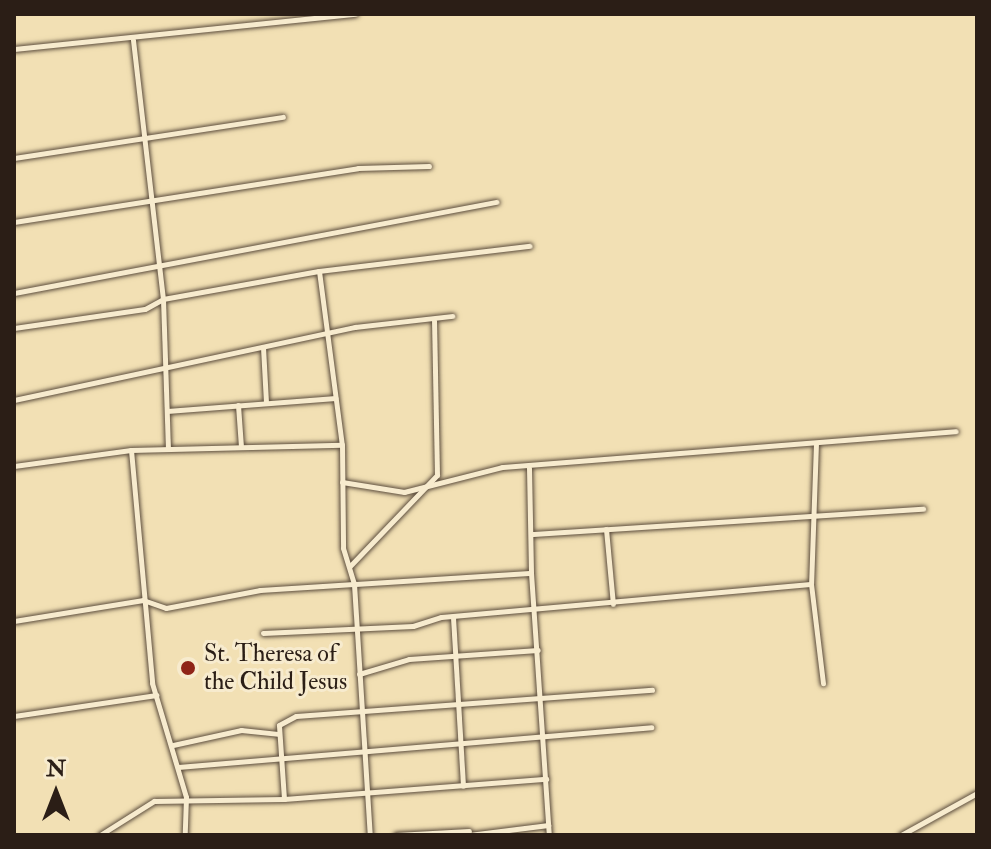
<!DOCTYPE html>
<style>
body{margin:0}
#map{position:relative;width:991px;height:849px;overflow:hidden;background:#f2e0b4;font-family:"IM FELL Double Pica",serif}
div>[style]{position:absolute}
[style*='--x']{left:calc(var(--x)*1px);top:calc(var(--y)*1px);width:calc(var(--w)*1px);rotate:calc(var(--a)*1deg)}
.roads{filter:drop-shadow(0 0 2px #5d4e3e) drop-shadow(0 0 2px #5d4e3e)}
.street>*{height:5px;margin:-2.5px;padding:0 2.5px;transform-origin:2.5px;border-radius:2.5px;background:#f7ebce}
.dots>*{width:22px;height:22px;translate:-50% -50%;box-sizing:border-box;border:4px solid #f7ebce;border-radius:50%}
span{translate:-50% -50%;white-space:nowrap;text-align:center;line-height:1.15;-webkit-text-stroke:6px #f7ebce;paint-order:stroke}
.poi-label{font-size:24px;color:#2b1e16}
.left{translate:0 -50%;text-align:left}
.frame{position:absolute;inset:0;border:16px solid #2b1e16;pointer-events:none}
.north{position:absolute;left:16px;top:753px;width:80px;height:80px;-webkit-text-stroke:6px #f7ebce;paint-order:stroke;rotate:0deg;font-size:22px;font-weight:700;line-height:32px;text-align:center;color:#2b1e16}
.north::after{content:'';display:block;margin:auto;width:28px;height:36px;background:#2b1e16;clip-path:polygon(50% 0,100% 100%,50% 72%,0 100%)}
</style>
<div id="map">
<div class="roads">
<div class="street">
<i style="--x:133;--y:40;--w:261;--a:83.4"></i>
<i style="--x:163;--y:299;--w:149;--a:88.1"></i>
<i style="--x:14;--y:49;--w:343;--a:-5.9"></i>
<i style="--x:14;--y:158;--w:272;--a:-8.7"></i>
<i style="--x:14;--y:222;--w:348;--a:-8.9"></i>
<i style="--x:358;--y:168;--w:71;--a:-1.6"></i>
<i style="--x:319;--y:271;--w:176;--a:82.5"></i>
<i style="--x:342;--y:445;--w:103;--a:89.4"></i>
<i style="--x:343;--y:548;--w:38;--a:73"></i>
<i style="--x:354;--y:584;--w:177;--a:-3.6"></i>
<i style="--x:531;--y:573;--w:263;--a:86.1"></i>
<i style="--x:14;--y:293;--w:491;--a:-10.7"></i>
<i style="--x:14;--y:328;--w:132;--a:-8.3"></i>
<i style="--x:145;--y:309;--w:21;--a:-29"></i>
<i style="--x:163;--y:299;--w:158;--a:-10.2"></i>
<i style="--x:319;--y:271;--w:212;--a:-6.8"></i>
<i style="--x:263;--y:347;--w:55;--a:86.9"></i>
<i style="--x:14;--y:400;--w:349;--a:-12.1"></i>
<i style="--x:355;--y:327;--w:98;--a:-6.5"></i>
<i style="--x:238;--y:405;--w:42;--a:85.9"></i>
<i style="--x:167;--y:411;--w:169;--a:-4.4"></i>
<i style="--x:816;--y:443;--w:141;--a:92"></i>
<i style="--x:811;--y:584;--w:100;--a:83.1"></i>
<i style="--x:131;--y:450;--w:234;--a:84.8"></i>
<i style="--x:152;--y:683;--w:119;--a:73.4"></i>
<i style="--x:186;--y:797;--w:38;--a:92"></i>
<i style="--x:14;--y:466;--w:118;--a:-7.8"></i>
<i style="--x:131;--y:450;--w:211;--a:-1.4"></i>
<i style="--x:529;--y:468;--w:105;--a:88.9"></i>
<i style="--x:342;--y:482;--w:63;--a:9.2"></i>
<i style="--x:404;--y:492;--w:101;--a:-14.3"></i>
<i style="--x:502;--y:467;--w:455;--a:-4.5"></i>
<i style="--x:606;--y:529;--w:75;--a:84.7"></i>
<i style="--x:532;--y:534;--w:392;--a:-3.7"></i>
<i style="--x:350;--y:566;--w:126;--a:-46.3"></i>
<i style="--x:437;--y:475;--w:154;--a:-91.1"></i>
<i style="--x:453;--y:617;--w:169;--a:86.6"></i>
<i style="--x:14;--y:621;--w:131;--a:-9.2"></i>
<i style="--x:143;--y:600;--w:24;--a:19"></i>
<i style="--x:166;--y:608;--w:96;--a:-10.8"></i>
<i style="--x:260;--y:590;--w:94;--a:-3.7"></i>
<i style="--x:354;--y:584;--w:252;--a:86.4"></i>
<i style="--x:263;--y:633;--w:150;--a:-2.7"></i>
<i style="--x:413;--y:626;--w:29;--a:-18"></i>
<i style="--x:441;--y:617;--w:371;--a:-5.1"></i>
<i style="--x:359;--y:674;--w:52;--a:-16.7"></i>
<i style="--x:409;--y:659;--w:129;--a:-4"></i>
<i style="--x:14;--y:716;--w:144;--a:-8.4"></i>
<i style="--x:173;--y:745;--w:70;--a:-12.4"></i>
<i style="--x:241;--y:730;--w:37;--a:6"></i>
<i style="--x:178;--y:767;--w:475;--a:-4.8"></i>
<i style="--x:284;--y:799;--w:263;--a:-4.4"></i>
<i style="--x:100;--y:835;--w:64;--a:-32.2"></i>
<i style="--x:154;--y:801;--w:130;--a:-0.9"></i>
<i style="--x:284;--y:799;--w:74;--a:-93.9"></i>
<i style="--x:279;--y:725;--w:19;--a:-28"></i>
<i style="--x:296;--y:716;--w:357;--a:-4.2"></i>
<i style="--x:396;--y:835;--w:73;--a:-3.1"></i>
<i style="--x:469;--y:835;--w:80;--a:-7.2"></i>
<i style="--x:901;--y:835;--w:87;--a:-28.9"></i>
</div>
</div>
<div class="dots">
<i style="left:188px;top:668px;background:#8f2418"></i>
</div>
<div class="poi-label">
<span class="left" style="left:204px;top:668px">St. Theresa of<br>the Child Jesus</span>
</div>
<div class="frame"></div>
<div class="north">N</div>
</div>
